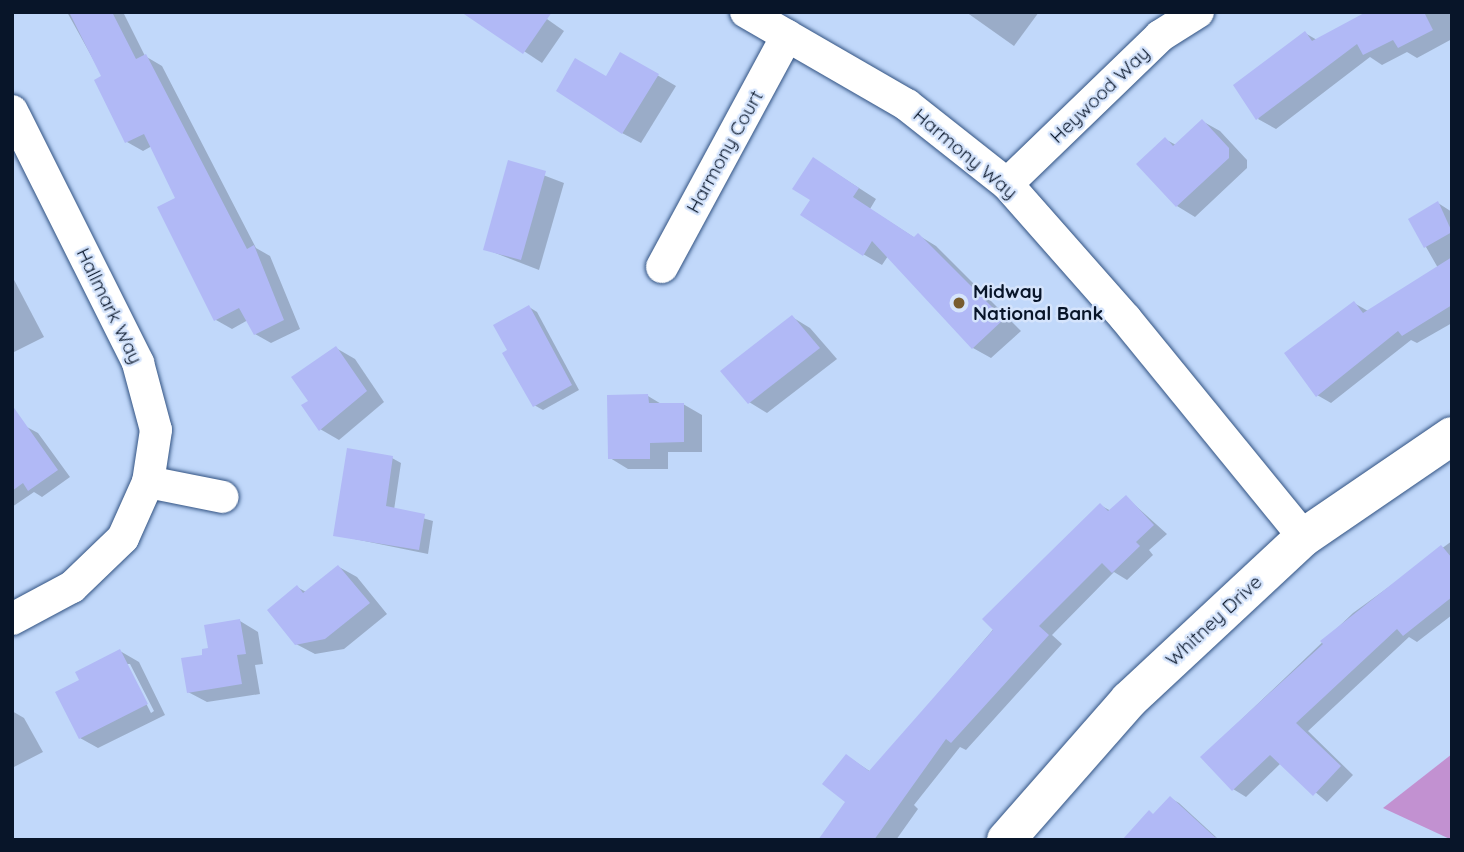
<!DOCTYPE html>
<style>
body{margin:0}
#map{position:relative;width:1464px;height:852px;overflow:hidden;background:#c1d8fa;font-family:Quicksand,sans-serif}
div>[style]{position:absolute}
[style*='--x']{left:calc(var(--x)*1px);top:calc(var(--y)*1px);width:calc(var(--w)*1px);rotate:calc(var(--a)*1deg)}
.green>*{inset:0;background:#c291d1}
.shadow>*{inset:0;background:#0003}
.building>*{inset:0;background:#b1b9f6}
.roads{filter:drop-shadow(0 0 2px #315282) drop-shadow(0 0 2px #315282)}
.minor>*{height:32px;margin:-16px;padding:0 16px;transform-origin:16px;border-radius:16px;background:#fff}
.tertiary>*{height:38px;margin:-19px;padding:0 19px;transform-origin:19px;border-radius:19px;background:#fff}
.dots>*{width:19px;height:19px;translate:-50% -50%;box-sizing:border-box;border:4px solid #d5e4fc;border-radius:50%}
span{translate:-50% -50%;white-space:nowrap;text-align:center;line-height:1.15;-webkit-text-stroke:5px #d5e4fc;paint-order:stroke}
.street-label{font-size:19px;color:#081529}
.poi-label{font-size:19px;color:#081529;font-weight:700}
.left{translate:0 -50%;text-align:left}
.frame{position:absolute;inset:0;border:14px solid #081529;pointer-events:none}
</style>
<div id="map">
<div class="green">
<i style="clip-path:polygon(1452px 754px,1452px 840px,1383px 808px)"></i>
</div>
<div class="shadow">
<i style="clip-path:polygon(67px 12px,123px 12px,145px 56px,162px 66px,256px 248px,270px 256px,300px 329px,271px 343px,255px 334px,248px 320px,232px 329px,216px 320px,178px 199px,152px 146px,143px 151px,127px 142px,103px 77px)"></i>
<i style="clip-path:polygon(465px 12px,537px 12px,564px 31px,542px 63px)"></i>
<i style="clip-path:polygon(966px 12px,1039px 12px,1014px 46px)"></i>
<i style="clip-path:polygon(1370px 12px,1452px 12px,1452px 39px,1417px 58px,1407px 52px,1382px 65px,1370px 57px,1276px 129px,1258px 119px,1305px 33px,1317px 40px)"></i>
<i style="clip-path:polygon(621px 54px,676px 86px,641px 143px,622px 133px,607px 79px)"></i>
<i style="clip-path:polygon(1202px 121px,1220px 131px,1247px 160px,1247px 168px,1195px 217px,1177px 206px,1138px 164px,1165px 139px,1176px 145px)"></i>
<i style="clip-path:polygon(814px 159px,876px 199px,870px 209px,915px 238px,918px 235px,936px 246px,1021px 331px,991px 358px,973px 348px,888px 256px,882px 265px,863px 254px,812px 200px)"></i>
<i style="clip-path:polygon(509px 162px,564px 183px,539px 270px,485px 249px)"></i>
<i style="clip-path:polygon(1438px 203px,1452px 212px,1452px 323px,1417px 343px,1411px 340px,1331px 403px,1317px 395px,1354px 303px,1368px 311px,1438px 268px,1410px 219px)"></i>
<i style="clip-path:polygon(12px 276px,44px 337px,12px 353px)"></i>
<i style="clip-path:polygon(529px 307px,537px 312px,579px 390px,543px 410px,534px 405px,510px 351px)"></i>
<i style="clip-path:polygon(792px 317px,810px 328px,837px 359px,767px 413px,749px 402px)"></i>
<i style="clip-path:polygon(336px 348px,355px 359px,384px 402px,339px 440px,320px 429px,310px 402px)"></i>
<i style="clip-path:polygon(648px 396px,663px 405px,683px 404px,702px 415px,702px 452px,668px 452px,668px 469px,628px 469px,610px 458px)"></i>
<i style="clip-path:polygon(25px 426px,38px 433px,70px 477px,42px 497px,34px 492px,12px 507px,12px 435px)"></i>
<i style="clip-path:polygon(392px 458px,401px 463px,394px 510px,433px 521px,428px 554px,335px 535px)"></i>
<i style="clip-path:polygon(1126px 497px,1167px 534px,1149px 550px,1153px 555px,1127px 580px,1114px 572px,1052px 635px,1062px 644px,966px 750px,960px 747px,914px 805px,918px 809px,896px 840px,820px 840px,848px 801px,847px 756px,871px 772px,1100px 505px,1111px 511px)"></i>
<i style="clip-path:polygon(1452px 541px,1452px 615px,1417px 642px,1409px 637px,1308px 731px,1353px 775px,1327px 802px,1281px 763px,1246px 797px,1233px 789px,1202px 757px,1353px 613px)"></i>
<i style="clip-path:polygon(339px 567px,357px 577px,387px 614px,344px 649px,315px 654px,296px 644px,297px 587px,306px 592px)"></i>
<i style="clip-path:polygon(240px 621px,258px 632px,263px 664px,255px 665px,260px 694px,207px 702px,188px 692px,204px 656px)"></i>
<i style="clip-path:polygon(evenodd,120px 651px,139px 662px,165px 715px,98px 748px,80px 738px,81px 681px,120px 651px,126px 664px,130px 664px,154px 711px,151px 713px,126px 664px)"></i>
<i style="clip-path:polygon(12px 711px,24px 718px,43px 752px,12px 768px)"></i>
<i style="clip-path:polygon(1170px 798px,1179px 803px,1217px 838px,1154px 816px)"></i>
</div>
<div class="building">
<i style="clip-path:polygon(69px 12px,112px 12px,136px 59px,146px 54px,247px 249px,254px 245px,284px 320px,254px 335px,239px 308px,214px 321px,157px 207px,175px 198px,144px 134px,125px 143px,94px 80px,101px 76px)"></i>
<i style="clip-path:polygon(461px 12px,552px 12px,523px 54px)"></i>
<i style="clip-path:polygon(1366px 12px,1424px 12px,1433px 30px,1398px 48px,1393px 40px,1363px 55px,1357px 44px,1256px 120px,1233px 85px,1305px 31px,1312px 41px)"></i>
<i style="clip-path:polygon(620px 52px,659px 74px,622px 134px,556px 91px,575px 58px,606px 76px)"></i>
<i style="clip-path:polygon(1202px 119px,1229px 148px,1229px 158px,1176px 207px,1136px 164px,1165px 137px,1173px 146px)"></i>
<i style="clip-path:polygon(813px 157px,859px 188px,853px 197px,914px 237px,918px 233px,1004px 319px,972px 349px,872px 241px,863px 256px,800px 215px,810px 200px,792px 189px)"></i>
<i style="clip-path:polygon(508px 160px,546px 171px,521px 260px,483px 250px)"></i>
<i style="clip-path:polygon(1438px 201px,1452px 232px,1424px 248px,1408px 219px)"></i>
<i style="clip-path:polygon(1452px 257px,1452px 305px,1402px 336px,1398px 331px,1316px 397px,1284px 353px,1354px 301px,1363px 313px)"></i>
<i style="clip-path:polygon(529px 305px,572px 385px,533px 407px,502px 353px,507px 350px,493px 325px)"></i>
<i style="clip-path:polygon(792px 315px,820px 348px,748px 404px,720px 371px)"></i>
<i style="clip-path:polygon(336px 346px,367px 391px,319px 431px,301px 405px,308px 401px,291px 377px)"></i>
<i style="clip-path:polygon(648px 394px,649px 403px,684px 403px,684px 442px,650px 443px,650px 459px,608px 459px,607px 395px)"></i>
<i style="clip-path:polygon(12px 405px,58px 470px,28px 491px,23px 483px,12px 491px)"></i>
<i style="clip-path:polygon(347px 448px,393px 456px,386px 506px,425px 514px,419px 550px,333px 536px)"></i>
<i style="clip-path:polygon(1126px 495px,1154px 525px,1136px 542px,1140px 546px,1112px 573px,1102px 563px,1039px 626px,1049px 635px,951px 743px,946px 739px,874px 840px,818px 840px,845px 802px,822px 784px,846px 754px,869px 771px,993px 630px,982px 619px,1100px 503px,1108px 511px)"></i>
<i style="clip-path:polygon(1441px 545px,1452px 558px,1452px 597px,1403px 636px,1397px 629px,1296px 723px,1341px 766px,1313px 796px,1270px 755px,1232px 791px,1200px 757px,1323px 644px,1320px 641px)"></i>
<i style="clip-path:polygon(338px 565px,370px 603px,325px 639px,295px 645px,267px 610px,297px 585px,303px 593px)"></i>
<i style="clip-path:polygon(240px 619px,246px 654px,237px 655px,242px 684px,187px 693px,181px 658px,202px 655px,202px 649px,208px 648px,204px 625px)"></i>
<i style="clip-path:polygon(120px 649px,148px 704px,79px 739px,55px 692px,79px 680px,75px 672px)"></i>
<i style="clip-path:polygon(1170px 796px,1218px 840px,1122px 840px,1149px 810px,1153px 814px)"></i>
</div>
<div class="roads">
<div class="minor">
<i style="--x:746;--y:12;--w:186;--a:30"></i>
<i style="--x:907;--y:105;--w:127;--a:38.3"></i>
<i style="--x:1007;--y:184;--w:180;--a:48.6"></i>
<i style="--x:1126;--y:319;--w:281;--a:50.8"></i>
<i style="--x:12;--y:111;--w:282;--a:63.4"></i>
<i style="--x:138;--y:363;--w:69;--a:75"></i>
<i style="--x:156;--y:430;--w:53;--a:98.7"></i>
<i style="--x:148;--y:482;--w:61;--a:114.1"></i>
<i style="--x:123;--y:538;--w:71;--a:136.1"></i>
<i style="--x:72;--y:587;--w:68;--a:151.9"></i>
<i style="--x:1007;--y:184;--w:213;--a:-44"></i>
<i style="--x:1160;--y:36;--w:45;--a:-32.3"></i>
<i style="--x:662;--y:267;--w:263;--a:-61.6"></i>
<i style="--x:148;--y:482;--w:76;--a:11.3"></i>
</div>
<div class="tertiary">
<i style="--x:1006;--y:840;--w:186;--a:-48.7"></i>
<i style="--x:1129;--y:700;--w:239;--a:-43"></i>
<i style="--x:1304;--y:537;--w:179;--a:-34.3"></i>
</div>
</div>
<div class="dots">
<i style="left:959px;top:303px;background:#785d2f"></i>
</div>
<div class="street-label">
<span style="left:1100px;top:95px;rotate:-44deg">Heywood Way</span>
<span style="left:725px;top:152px;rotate:-61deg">Harmony Court</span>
<span style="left:965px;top:154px;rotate:40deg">Harmony Way</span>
<span style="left:109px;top:306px;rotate:64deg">Hallmark Way</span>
<span style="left:1214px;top:621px;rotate:-43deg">Whitney Drive</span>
</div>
<div class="poi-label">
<span class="left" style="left:973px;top:303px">Midway<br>National Bank</span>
</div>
<div class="frame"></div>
</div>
